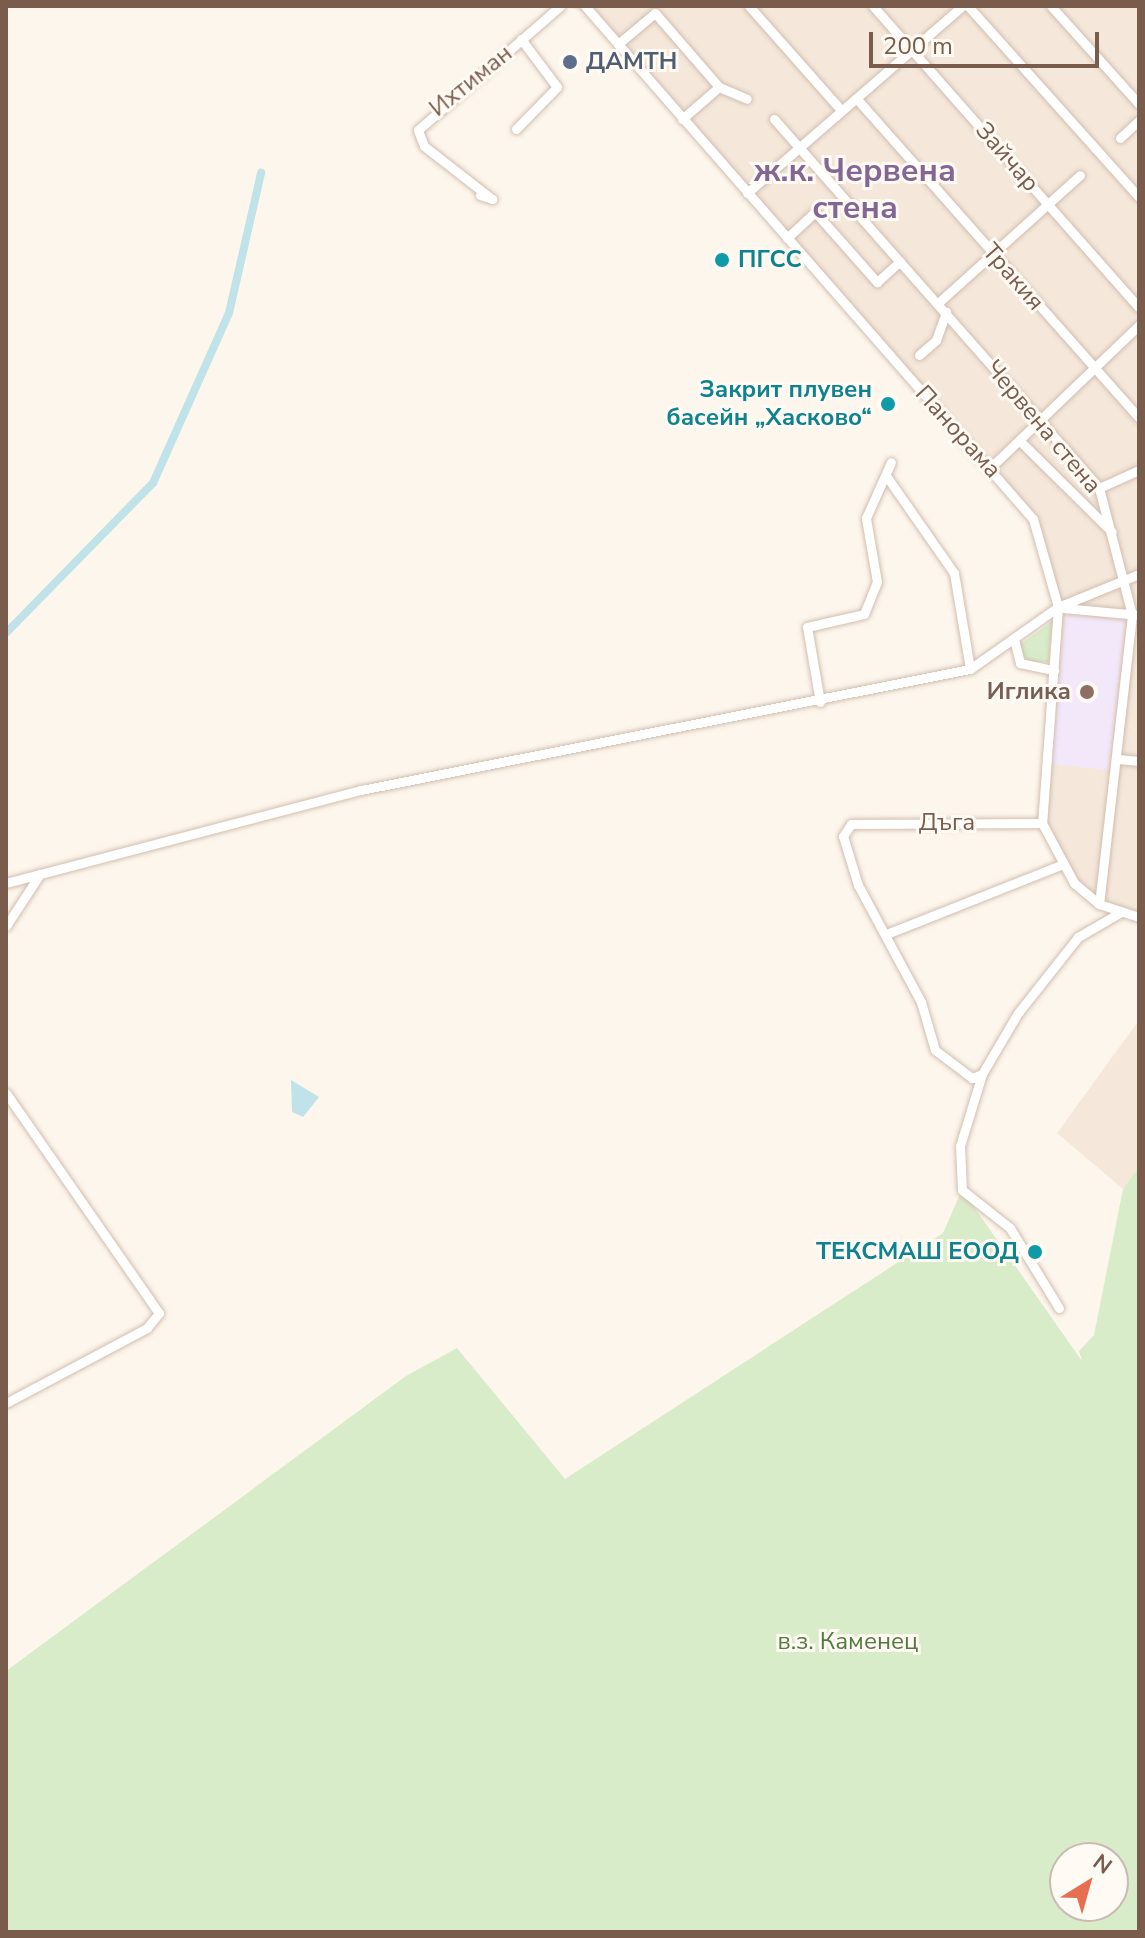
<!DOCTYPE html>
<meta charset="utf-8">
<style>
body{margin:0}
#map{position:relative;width:1145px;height:1938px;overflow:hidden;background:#fdf6ec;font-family:"Nunito Sans",sans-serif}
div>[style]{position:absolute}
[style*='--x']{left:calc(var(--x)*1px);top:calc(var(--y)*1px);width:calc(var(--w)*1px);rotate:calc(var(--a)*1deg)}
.residential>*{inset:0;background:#f5e8da}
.education>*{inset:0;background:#f3e8fa}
.green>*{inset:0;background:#d8ecc9}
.water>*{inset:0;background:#bfe3e8}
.canal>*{height:8px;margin:-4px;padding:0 4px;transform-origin:4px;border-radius:4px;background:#bfe3e8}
.roads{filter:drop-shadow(0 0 2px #d1beb0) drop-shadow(0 0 2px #d1beb0)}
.minor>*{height:9px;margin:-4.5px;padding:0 4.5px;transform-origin:4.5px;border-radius:4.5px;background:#fff}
.dots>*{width:22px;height:22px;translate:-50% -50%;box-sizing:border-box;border:4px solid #fffaf3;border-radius:50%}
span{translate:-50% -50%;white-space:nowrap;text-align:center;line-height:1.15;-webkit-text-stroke:6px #fffaf3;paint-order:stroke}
.service-label{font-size:24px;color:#4e5e75;font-weight:700}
.left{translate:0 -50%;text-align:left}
.street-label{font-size:24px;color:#7a5c4d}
.culture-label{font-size:24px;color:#0d838f;font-weight:700}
.right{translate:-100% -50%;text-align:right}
.education-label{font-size:24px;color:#785e54;font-weight:700}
.park-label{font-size:24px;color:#537a41}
.district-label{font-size:32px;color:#846695;font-weight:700}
.frame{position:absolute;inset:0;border:8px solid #7a5c4d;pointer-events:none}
.north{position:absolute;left:1049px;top:1842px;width:80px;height:80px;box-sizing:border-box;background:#fffaf3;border:2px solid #cabbb1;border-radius:50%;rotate:37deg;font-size:22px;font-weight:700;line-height:32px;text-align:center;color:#7a5c4d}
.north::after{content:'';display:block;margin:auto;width:28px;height:36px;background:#e76f51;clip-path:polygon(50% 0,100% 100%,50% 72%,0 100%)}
.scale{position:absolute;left:869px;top:32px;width:230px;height:36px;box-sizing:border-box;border:4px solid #7a5c4d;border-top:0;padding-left:10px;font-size:24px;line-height:28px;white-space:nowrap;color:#7a5c4d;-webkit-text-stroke:6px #fffaf3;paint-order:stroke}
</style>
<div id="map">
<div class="residential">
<i style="clip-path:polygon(561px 6px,1139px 6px,1139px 917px,1083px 889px,1042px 823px,1058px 607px,1033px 519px,953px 419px,590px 13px)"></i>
<i style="clip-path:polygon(1139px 1020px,1139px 1167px,1123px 1189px,1057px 1133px)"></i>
</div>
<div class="education">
<i style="clip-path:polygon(1066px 614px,1125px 620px,1109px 770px,1049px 764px)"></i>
</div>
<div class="green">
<i style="clip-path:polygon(1053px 621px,1049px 662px,1027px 662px,1019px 645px)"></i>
<i style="clip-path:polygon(evenodd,1139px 1167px,1139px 1932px,6px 1932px,6px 1671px,406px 1376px,457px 1348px,565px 1479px,943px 1233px,962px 1190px,1082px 1361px,1079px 1351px,1094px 1335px,1123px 1189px,1139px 1167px,1065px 1858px,1113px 1858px,1113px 1906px,1065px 1906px,1065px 1858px)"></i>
</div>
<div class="water">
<i style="clip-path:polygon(291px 1080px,319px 1097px,303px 1117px,292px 1112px)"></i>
</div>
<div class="canal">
<i style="--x:6;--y:633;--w:210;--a:-45.6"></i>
<i style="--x:153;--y:483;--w:186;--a:-65.9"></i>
<i style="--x:229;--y:313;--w:144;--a:-77.1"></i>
</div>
<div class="roads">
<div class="minor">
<i style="--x:585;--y:6;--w:681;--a:48.87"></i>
<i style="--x:1033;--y:519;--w:91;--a:74.1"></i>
<i style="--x:1058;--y:607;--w:217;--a:94.2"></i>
<i style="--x:1042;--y:823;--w:68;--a:61.9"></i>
<i style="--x:1074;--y:883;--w:33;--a:40"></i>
<i style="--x:1099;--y:904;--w:42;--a:18"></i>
<i style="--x:749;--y:6;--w:139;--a:48.5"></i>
<i style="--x:873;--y:6;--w:402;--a:48.6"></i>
<i style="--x:968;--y:6;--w:256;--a:48.2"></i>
<i style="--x:1051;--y:6;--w:132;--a:48.1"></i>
<i style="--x:618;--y:44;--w:48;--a:-40"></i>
<i style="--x:655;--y:13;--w:98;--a:49.1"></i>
<i style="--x:719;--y:87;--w:30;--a:23"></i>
<i style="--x:856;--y:98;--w:427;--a:48.5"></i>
<i style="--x:682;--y:119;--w:49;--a:-40.9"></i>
<i style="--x:774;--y:119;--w:492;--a:48.6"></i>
<i style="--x:1099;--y:488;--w:131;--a:75.4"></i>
<i style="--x:1132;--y:615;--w:291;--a:96.5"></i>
<i style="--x:516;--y:129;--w:59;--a:-45.7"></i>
<i style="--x:557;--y:87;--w:60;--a:-126.9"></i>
<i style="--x:1120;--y:138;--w:26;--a:-43"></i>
<i style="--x:747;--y:193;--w:285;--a:-41"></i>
<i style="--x:480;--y:195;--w:13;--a:18"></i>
<i style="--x:492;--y:199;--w:86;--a:-142.1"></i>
<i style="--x:424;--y:146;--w:17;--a:-111"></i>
<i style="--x:418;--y:130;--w:189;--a:-41.1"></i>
<i style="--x:787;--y:238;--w:38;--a:-43"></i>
<i style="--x:815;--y:212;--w:94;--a:48.5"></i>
<i style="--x:877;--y:282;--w:31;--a:-42"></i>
<i style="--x:938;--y:303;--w:191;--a:-42"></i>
<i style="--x:919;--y:355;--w:23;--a:-41"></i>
<i style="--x:936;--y:340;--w:30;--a:-70"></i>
<i style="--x:1020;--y:441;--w:129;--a:44.7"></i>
<i style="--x:991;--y:467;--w:205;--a:-43.8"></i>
<i style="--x:887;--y:477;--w:117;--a:55.1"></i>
<i style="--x:954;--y:573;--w:97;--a:80.5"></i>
<i style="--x:1099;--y:488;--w:44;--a:-24.2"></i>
<i style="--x:1063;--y:608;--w:76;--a:5.3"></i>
<i style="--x:1014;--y:639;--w:25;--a:76"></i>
<i style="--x:1020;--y:663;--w:35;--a:12"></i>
<i style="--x:820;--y:702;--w:76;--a:-99.8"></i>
<i style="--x:807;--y:627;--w:58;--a:-12.8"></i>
<i style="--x:864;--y:614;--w:35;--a:-68"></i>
<i style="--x:877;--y:582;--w:65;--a:-99.8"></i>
<i style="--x:866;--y:518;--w:61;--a:-65.9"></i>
<i style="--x:1117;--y:759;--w:22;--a:5"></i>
<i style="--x:6;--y:883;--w:367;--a:-14.7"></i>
<i style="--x:361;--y:790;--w:621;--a:-11.24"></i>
<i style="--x:970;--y:669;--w:108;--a:-35.2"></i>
<i style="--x:1058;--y:607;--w:87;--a:-22.2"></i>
<i style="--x:6;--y:926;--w:62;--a:-56.8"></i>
<i style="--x:889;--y:933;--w:187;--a:-21.6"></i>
<i style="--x:982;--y:1074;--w:11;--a:158"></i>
<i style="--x:972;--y:1078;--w:46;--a:-142.9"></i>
<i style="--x:935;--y:1050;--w:50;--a:-106.3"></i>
<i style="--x:921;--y:1002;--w:133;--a:-118.3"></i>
<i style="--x:858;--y:885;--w:51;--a:-107"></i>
<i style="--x:843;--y:836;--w:14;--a:-56"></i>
<i style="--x:851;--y:824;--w:191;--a:-0.3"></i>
<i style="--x:6;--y:1093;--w:268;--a:55.2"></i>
<i style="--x:159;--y:1313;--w:19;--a:129"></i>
<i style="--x:147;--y:1328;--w:160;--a:152"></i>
<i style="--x:1059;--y:1308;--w:94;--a:-121.5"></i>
<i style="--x:1010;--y:1228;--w:61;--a:-141.6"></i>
<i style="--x:962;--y:1190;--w:44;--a:-92.6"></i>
<i style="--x:960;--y:1146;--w:75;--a:-73"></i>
<i style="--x:982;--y:1074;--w:71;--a:-59.5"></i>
<i style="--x:1018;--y:1013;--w:97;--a:-51.7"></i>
<i style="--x:1078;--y:937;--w:50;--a:-30.2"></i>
</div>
</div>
<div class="dots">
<i style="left:570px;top:62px;background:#5c6f8a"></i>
<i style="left:722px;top:260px;background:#0f9aa8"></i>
<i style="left:888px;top:404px;background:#0f9aa8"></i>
<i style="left:1087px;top:692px;background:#8d6e63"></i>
<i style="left:1035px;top:1252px;background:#0f9aa8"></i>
</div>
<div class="service-label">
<span class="left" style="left:586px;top:62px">ДАМТН</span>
</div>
<div class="street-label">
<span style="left:471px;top:81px;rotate:-39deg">Ихтиман</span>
<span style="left:1007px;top:157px;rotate:49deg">Зайчар</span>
<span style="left:1013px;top:277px;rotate:49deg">Тракия</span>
<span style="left:1043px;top:427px;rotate:50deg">Червена стена</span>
<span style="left:958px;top:432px;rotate:48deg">Панорама</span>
<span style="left:947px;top:823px">Дъга</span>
</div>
<div class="culture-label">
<span class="left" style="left:738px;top:260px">ПГСС</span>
<span class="right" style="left:872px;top:404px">Закрит плувен<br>басейн „Хасково“</span>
<span class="right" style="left:1019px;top:1252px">ТЕКСМАШ ЕООД</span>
</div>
<div class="education-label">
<span class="right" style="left:1071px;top:692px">Иглика</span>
</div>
<div class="park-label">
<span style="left:848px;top:1642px">в.з. Каменец</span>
</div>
<div class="district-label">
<span style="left:855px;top:190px">ж.к. Червена<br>стена</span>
</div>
<div class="frame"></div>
<div class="north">N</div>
<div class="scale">200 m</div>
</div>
